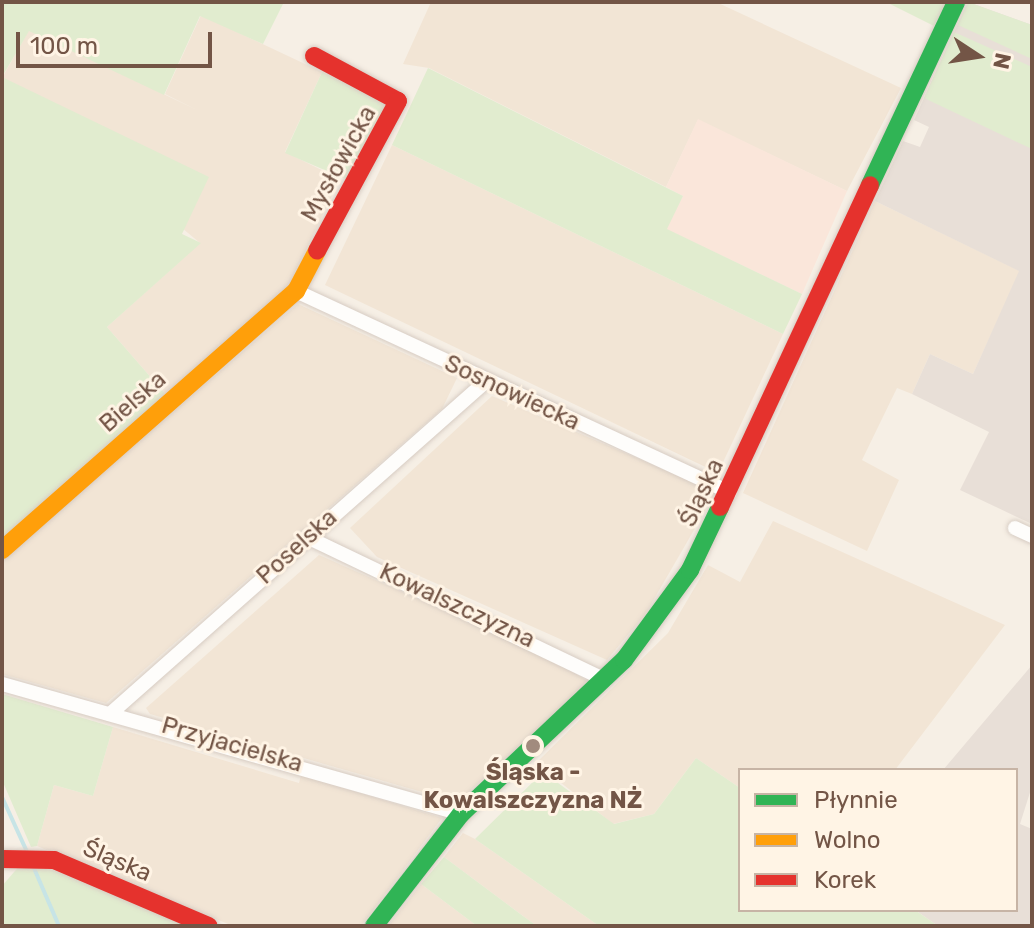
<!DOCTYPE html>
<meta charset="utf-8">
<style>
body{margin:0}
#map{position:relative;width:1034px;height:928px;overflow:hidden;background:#f6efe5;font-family:Rubik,sans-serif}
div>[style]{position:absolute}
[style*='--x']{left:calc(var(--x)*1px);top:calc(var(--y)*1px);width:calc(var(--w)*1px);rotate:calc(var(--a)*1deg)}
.residential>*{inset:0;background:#f2e5d5}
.commercial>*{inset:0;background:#fae6da}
.industrial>*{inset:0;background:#e8dfd7}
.green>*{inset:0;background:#e1eccf}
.stream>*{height:4px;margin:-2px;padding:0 2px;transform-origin:2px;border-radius:2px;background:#c7e4e6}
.roads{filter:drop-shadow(0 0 2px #d7ccc3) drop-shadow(0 0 2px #d7ccc3)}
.street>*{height:14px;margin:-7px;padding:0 7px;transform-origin:7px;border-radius:7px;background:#fefdfb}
.fast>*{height:18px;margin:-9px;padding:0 9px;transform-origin:9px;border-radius:9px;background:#30b455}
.slow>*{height:18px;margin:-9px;padding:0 9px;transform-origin:9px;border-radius:9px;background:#ff9f0a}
.jam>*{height:18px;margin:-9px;padding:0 9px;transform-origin:9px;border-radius:9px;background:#e5322d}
.dots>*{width:22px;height:22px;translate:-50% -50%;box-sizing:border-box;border:4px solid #fff4e5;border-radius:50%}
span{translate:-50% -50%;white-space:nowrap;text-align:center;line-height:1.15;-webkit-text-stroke:6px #fff4e5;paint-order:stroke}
.street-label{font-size:24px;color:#735546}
.poi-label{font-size:24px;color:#735546;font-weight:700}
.frame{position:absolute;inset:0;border:4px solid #735546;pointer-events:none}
.legend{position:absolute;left:738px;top:768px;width:280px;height:144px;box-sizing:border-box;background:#fff4e5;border:2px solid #c7b4a5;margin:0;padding:10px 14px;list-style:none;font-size:24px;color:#735546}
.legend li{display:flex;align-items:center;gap:16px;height:40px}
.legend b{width:40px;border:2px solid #c7b4a5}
.north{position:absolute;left:938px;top:16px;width:80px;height:80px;-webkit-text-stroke:6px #fff4e5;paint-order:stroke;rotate:102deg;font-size:22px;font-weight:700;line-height:32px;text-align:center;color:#735546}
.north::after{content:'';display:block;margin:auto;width:28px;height:36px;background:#735546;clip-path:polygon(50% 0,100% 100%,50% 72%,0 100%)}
.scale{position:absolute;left:16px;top:32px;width:196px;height:36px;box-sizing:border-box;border:4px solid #735546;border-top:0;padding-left:10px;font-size:24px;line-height:28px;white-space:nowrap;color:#735546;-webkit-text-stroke:6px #fff4e5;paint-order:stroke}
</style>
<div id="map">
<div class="residential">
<i style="clip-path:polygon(431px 2px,716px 2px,901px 88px,847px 191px,698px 120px,666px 187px,429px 68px,403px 64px)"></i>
<i style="clip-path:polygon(201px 15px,322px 72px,285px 152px,340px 179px,289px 285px,167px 396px,107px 327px,200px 243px,2px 78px,29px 30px,197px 110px,165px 94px)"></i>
<i style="clip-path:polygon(392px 145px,783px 334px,718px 473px,325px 285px)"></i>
<i style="clip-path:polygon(875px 201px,1020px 271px,973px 374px,930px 354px,912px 394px,897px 388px,862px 460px,899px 480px,867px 551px,743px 493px)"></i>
<i style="clip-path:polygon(298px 304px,457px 378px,442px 409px,106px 703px,2px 674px,2px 559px)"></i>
<i style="clip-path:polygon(492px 396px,716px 492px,646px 613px,607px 660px,377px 557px,350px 528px)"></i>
<i style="clip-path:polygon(773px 521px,1005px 625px,895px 770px,740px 770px,740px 788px,696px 758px,654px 814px,613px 824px,536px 763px,668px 633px,708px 565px,740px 582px)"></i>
<i style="clip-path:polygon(319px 555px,551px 658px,590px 683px,457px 802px,150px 714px,146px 708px)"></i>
<i style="clip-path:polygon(113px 727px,299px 783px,301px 775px,442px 818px,361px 926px,233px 926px,37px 846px,54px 785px,93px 796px)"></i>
<i style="clip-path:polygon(463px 833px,475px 839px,599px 926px,537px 926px,523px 916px,444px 857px)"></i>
<i style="clip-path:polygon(421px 884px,477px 926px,389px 925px)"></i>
</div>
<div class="commercial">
<i style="clip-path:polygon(698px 119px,847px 191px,802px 294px,666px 229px,683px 196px,666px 187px)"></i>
</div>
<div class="industrial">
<i style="clip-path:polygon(968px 2px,1032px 25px,1032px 524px,960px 490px,989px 432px,912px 394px,930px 354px,973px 374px,1019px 271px,875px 201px,903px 141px,920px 147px,929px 127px,914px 120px)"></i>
<i style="clip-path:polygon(1032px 665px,1032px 786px,1020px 824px,1032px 829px,1032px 926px,938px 926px,915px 910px,1016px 910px,1016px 770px,943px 770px)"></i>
</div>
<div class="green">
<i style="clip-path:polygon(2px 2px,284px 2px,263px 44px,200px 16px,164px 95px,29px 31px,2px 77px,209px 177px,182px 234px,201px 243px,107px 327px,167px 396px,2px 545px)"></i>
<i style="clip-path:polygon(886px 2px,947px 2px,934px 26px)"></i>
<i style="clip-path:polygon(968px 2px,1032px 25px,1032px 59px,958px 25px)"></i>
<i style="clip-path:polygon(954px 32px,1032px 67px,1032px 149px,924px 98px)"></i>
<i style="clip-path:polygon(428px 68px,683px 196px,667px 229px,802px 294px,783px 334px,392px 145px)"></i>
<i style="clip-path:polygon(322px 72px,385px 102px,386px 117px,350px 181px,285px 153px)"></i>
<i style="clip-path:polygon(2px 694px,113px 727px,93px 796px,54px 785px,37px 846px,31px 847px,2px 780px)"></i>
<i style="clip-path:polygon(696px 758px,740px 788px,740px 910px,915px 910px,938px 926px,599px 926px,475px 839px,543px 772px,614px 824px,654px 814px)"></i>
<i style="clip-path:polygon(444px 857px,523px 916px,537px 926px,477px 926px,421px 884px)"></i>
<i style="clip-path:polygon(36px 863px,189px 926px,2px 926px,2px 886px,21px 864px)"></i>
</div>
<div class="stream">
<i style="--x:2;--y:797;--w:63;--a:65.5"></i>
<i style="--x:33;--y:866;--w:65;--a:66.6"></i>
</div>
<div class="roads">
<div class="street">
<i style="--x:296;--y:291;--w:478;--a:24.9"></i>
<i style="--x:1015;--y:528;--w:19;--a:25"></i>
<i style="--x:307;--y:537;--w:331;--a:25.6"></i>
<i style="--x:2;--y:684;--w:477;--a:15.8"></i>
<i style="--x:110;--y:714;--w:501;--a:-41.52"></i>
</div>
<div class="fast">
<i style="--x:870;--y:185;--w:202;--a:-64.8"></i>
<i style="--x:374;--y:926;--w:142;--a:-52.2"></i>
<i style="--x:461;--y:814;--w:224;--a:-43.4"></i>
<i style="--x:624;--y:660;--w:112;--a:-53.7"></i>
<i style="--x:690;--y:570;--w:70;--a:-64.5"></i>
</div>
<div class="slow">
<i style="--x:2;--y:550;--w:392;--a:-41.4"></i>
<i style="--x:296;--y:291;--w:45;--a:-62.3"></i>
</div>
<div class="jam">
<i style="--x:314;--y:56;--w:95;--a:28.2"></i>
<i style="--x:398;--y:101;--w:170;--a:118.4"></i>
<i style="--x:720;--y:507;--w:355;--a:-65"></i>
<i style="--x:2;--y:859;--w:52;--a:1.1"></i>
<i style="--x:54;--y:860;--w:168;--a:23.1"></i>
</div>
</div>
<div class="dots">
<i style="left:533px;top:746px;background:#a18b7e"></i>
</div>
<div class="street-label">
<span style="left:339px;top:164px;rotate:-61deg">Mysłowicka</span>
<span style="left:512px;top:393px;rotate:25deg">Sosnowiecka</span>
<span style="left:133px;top:402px;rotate:-41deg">Bielska</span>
<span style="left:702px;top:493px;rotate:-65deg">Śląska</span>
<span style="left:297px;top:547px;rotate:-42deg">Poselska</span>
<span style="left:457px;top:606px;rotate:25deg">Kowalszczyzna</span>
<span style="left:232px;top:745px;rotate:16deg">Przyjacielska</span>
<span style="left:117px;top:861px;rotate:23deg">Śląska</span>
</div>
<div class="poi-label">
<span style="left:533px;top:787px">Śląska -<br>Kowalszczyzna NŻ</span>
</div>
<div class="frame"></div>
<ul class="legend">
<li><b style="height:10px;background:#30b455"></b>Płynnie</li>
<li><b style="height:10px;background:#ff9f0a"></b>Wolno</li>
<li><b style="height:10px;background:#e5322d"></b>Korek</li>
</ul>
<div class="north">N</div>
<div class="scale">100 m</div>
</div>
